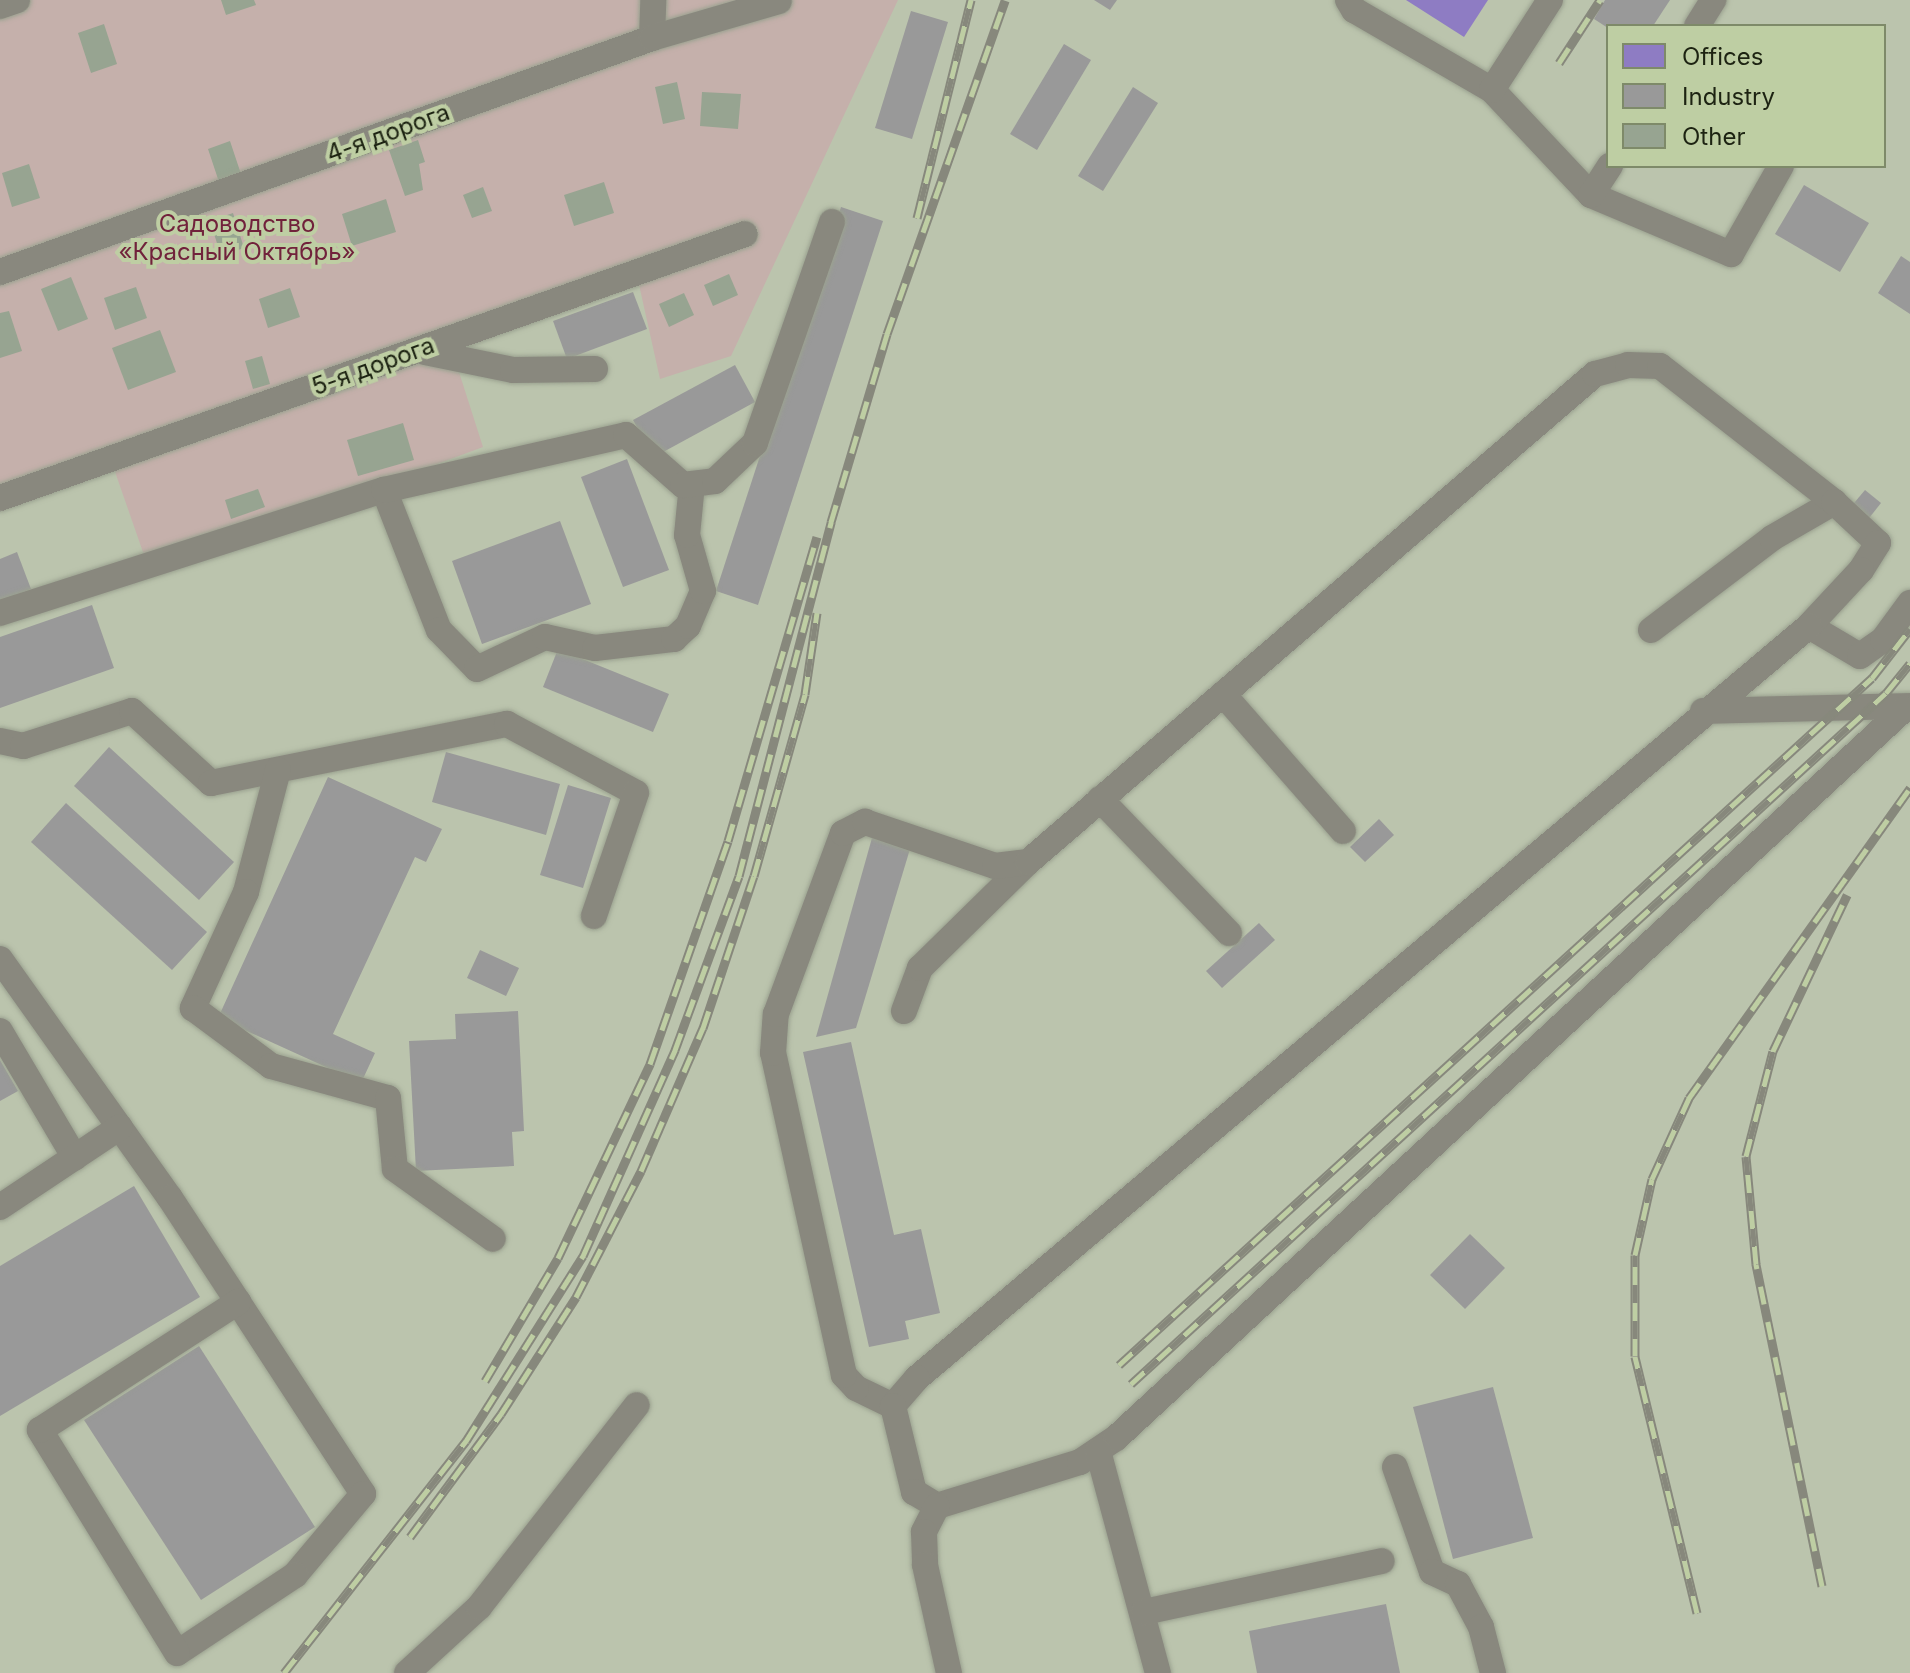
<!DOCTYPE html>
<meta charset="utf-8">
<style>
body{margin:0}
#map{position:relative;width:1910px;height:1673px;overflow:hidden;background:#bbc4ad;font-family:Inter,sans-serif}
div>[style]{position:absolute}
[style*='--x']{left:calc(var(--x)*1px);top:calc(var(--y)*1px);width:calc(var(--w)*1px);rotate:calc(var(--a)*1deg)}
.green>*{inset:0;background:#c5b0ab}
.offices>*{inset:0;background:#8e7cc3}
.industry>*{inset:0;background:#999}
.building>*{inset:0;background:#97a491}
.roads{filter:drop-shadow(0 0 2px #9ba290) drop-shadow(0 0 2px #9ba290)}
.minor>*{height:26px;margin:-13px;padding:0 13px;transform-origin:13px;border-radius:13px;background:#89887e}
.rail>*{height:9px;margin-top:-4.5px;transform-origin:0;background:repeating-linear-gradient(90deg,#becea3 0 18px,#87887c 0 36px);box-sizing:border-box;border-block:2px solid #87887c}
span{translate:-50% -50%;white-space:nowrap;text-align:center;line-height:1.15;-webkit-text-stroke:8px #becea3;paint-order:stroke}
.street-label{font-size:24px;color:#1d2312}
.park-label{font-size:24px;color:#71223b}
.legend{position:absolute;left:1606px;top:24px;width:280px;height:144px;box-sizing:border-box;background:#becea3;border:2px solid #7e8a69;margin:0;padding:10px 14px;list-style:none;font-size:24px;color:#1d2312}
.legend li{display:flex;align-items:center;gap:16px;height:40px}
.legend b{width:40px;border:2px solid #7e8a69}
</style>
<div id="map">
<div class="green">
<i style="clip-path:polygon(0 0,898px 0,731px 356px,660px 379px,638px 280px,450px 344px,483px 447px,346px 498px,144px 555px,113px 466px,0 499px)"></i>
</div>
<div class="offices">
<i style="clip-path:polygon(1406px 0,1488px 0,1464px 37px)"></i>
</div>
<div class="industry">
<i style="clip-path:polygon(1094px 0,1117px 0,1110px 10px)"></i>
<i style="clip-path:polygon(1605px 0,1670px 0,1653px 26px,1608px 28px,1594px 19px)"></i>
<i style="clip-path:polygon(911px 11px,948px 22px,912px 139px,875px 128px)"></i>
<i style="clip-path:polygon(1064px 44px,1091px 60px,1037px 150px,1010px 134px)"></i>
<i style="clip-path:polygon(1133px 87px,1158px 103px,1103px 191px,1078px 176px)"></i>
<i style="clip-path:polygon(1804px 185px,1869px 223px,1840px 272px,1775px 234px)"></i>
<i style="clip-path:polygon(841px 207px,883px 221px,758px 605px,716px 591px)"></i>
<i style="clip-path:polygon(1901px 256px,1910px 262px,1910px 314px,1878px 293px)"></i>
<i style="clip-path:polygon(633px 292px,647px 329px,567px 359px,553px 321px)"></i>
<i style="clip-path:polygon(735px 365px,755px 402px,654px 457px,633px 420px)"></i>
<i style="clip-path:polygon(627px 459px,669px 570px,623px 587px,581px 477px)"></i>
<i style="clip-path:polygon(1865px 490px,1881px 503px,1866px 522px,1849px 509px)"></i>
<i style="clip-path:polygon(560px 521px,591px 604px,482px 644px,452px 561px)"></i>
<i style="clip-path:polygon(17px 552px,31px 589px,0 601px,0 559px)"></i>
<i style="clip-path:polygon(92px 605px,114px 668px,0 708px,0 637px)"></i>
<i style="clip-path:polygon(558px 649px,669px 694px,653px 732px,543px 687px)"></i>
<i style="clip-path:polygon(109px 747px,234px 862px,199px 900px,74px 786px)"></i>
<i style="clip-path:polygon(446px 752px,560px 784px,546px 835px,432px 802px)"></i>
<i style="clip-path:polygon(328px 777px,442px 829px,426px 862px,415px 857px,333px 1034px,375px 1053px,361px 1083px,218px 1018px)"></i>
<i style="clip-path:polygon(568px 785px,611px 798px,583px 888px,540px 875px)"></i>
<i style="clip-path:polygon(66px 803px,207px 932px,172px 970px,31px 842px)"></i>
<i style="clip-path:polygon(1379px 819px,1394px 835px,1365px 862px,1350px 847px)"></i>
<i style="clip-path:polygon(872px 838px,910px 849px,856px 1028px,816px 1037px)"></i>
<i style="clip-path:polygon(1259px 923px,1275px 940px,1222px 988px,1206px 971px)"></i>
<i style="clip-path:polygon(480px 950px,519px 968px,506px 996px,467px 978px)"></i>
<i style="clip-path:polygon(518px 1011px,524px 1131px,512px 1132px,514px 1166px,416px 1171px,409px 1041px,456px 1039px,455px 1014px)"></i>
<i style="clip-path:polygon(851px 1042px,894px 1235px,921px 1229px,940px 1313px,905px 1321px,909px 1339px,869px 1347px,803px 1052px)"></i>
<i style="clip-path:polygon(0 1060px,18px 1091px,0 1101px)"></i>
<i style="clip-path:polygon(134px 1186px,200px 1297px,0 1416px,0 1266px)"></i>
<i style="clip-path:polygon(1470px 1234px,1505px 1268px,1465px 1309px,1430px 1275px)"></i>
<i style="clip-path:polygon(199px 1346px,315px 1527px,201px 1600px,84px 1420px)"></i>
<i style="clip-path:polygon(1493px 1387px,1533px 1538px,1453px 1559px,1413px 1407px)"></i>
<i style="clip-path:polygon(1386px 1604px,1400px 1673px,1257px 1673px,1249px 1631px)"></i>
</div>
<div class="building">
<i style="clip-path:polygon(221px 0,254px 0,256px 5px,226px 15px)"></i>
<i style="clip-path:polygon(104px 24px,117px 64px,91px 73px,78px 33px)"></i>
<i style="clip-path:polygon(677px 82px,685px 119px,663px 124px,655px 87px)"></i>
<i style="clip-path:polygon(702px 92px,741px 94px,738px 129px,700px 126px)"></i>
<i style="clip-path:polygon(418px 140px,425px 162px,419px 164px,423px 190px,405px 196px,389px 150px)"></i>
<i style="clip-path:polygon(230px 141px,242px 177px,220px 185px,208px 149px)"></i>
<i style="clip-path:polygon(29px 164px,40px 198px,12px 207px,2px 173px)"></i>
<i style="clip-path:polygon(604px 182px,614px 213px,574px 226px,564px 195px)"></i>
<i style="clip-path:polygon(483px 187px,492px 211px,472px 218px,463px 195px)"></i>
<i style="clip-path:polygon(386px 199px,396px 232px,352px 246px,342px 214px)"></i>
<i style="clip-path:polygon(233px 213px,244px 248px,221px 256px,210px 221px)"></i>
<i style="clip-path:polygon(729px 274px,738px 295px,713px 306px,704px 285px)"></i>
<i style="clip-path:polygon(71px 277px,88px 319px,58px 331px,41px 289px)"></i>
<i style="clip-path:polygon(136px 287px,147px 318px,115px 330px,104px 298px)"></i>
<i style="clip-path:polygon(290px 288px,300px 317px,268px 328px,259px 299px)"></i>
<i style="clip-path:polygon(684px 293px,694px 315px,669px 327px,659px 304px)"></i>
<i style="clip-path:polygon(9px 311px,22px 351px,0 358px,0 313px)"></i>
<i style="clip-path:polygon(160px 330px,176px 372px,128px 390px,112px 348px)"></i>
<i style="clip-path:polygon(262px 356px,270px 384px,253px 389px,245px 361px)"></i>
<i style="clip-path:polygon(403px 423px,414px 460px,358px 476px,347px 440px)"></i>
<i style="clip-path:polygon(258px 489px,265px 507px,231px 519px,225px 500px)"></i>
</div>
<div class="roads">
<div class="minor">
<i style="--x:1348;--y:0;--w:12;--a:59"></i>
<i style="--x:1354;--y:10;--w:160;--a:30.1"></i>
<i style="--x:1492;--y:90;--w:144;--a:46.7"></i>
<i style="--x:1591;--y:195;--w:152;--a:22.9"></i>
<i style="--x:1731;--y:254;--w:101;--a:-60.4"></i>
<i style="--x:0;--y:6;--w:18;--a:-19"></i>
<i style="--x:1697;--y:26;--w:31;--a:-58"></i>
<i style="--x:652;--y:38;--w:38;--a:-88"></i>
<i style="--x:1492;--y:90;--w:107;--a:-57.2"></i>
<i style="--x:1591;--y:195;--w:35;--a:-57"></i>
<i style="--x:0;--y:272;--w:693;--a:-19.74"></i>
<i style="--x:652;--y:38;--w:132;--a:-16.2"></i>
<i style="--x:425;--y:352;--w:90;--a:11.6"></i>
<i style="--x:513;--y:370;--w:82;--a:-0.7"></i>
<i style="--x:384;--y:490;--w:150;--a:68.6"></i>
<i style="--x:439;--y:630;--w:54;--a:45.7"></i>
<i style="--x:477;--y:669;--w:75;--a:-25.2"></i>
<i style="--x:545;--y:637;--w:51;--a:12.4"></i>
<i style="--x:595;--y:648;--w:80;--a:-6.5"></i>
<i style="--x:674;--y:639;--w:19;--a:-43"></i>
<i style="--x:688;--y:626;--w:38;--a:-67"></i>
<i style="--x:703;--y:591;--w:58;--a:-105.9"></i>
<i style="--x:687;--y:535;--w:51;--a:-84.4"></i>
<i style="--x:0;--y:498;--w:790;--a:-19.51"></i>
<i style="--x:0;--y:613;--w:403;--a:-17.8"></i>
<i style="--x:384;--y:490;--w:248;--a:-12.8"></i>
<i style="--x:626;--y:435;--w:76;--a:41.3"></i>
<i style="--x:683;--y:485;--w:32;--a:-7"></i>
<i style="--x:715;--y:481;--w:55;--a:-43.5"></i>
<i style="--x:755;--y:443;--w:234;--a:-70.8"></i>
<i style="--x:1809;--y:626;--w:59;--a:30.5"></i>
<i style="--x:1860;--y:656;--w:28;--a:-35"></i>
<i style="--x:1883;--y:640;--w:46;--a:-53.9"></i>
<i style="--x:1651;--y:630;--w:152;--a:-37.2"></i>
<i style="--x:1772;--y:538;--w:72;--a:-30.1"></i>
<i style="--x:1223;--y:694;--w:182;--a:48.8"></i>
<i style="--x:1703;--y:711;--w:207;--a:-1.4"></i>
<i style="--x:0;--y:741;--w:24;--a:12"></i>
<i style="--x:23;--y:746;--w:114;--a:-17.8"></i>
<i style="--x:132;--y:711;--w:107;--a:42.3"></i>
<i style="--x:211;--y:783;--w:302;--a:-11.3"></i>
<i style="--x:507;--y:724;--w:146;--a:28.1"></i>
<i style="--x:636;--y:793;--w:130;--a:108.9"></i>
<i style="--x:278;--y:770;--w:126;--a:104.7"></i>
<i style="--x:246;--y:892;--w:128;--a:114.6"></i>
<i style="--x:193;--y:1008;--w:97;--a:36.6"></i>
<i style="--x:271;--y:1066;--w:121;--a:15.3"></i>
<i style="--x:388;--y:1098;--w:71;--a:84.4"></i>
<i style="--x:395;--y:1169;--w:120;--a:35.5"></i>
<i style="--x:1100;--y:799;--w:186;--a:46.1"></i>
<i style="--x:0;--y:959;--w:293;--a:54.6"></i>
<i style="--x:170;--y:1198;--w:124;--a:56.8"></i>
<i style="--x:238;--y:1302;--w:229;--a:56.9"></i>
<i style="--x:363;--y:1494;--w:106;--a:130"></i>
<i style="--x:295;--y:1575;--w:141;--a:146.5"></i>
<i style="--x:177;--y:1653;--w:262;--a:-121.6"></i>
<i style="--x:40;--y:1430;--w:236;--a:-32.9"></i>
<i style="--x:904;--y:1011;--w:46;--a:-69.6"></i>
<i style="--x:920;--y:968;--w:151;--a:-44.5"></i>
<i style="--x:0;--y:1031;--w:147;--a:59.4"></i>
<i style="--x:0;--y:1207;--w:144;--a:-33.7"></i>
<i style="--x:893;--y:1406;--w:41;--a:-154.1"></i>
<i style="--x:856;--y:1388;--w:18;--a:-133"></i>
<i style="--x:844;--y:1375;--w:330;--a:-102.4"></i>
<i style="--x:773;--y:1053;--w:39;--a:-86"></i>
<i style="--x:776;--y:1014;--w:193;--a:-69.7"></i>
<i style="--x:843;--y:833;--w:25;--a:-27"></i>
<i style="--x:865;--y:822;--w:137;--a:18.7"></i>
<i style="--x:995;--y:866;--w:33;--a:-7"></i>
<i style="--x:1028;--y:862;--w:748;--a:-40.72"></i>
<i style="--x:1595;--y:374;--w:34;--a:-15"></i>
<i style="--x:1628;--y:365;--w:32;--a:2"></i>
<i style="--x:1660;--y:366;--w:221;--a:38"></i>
<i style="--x:1834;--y:502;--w:60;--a:43"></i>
<i style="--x:1878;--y:543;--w:32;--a:122"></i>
<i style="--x:1861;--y:570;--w:76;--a:132.9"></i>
<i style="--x:1809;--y:626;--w:1167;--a:139.87"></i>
<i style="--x:917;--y:1378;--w:37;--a:131"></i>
<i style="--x:893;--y:1406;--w:89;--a:76.3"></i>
<i style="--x:914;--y:1492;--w:27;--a:31"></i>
<i style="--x:937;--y:1506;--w:150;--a:-17.1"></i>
<i style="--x:1080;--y:1462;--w:43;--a:-33.7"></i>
<i style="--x:1116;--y:1438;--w:1073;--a:-42.77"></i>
<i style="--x:1098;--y:1451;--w:230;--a:74.9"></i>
<i style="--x:1395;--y:1467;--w:111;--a:70.6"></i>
<i style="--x:1432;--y:1572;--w:29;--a:25"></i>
<i style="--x:1458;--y:1584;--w:49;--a:61.9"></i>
<i style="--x:1481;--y:1627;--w:48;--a:75.4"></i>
<i style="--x:937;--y:1506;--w:29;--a:117"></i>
<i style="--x:924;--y:1532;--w:33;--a:88"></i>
<i style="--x:925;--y:1565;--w:111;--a:77.5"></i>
<i style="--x:1144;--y:1612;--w:243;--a:-12.1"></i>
<i style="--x:407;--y:1673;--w:98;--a:-42.5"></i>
<i style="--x:479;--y:1607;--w:256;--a:-52"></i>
</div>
</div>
<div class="rail">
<i style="--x:1559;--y:63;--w:75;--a:-56.9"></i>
<i style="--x:917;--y:218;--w:225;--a:-76.1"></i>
<i style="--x:1119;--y:1365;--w:1019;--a:-42.38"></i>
<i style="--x:1872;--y:678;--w:62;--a:-52.2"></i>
<i style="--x:485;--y:1381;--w:143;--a:-59.3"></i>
<i style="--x:558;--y:1258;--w:215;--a:-64.6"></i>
<i style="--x:650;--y:1064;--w:236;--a:-70.7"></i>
<i style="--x:728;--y:841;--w:317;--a:-73.7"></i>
<i style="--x:1131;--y:1384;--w:1023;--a:-42.47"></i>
<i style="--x:1886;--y:693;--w:38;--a:-51"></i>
<i style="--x:410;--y:1537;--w:153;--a:-53.5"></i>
<i style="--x:501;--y:1414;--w:139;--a:-57.3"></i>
<i style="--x:576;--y:1297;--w:142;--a:-62.7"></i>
<i style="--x:641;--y:1171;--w:156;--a:-66.6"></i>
<i style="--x:703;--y:1028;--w:160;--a:-71.5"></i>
<i style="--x:754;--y:876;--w:189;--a:-74.3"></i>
<i style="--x:805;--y:694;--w:82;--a:-81.6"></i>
<i style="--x:1822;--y:1586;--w:329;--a:-101.6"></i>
<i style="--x:1756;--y:1264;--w:108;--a:-95.3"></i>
<i style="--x:1746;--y:1156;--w:108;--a:-75.6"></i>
<i style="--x:1773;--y:1051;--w:173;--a:-64.6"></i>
<i style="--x:1697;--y:1613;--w:264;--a:-103.6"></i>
<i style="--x:1635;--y:1356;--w:101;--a:-90"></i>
<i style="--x:1635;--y:1255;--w:78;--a:-77.4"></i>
<i style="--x:1652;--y:1179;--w:89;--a:-65.4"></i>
<i style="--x:1689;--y:1098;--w:381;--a:-54.5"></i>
<i style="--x:284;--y:1673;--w:295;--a:-51.9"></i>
<i style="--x:466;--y:1441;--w:219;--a:-57.7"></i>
<i style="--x:583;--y:1256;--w:226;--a:-65.9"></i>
<i style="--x:675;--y:1050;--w:185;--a:-69.8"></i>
<i style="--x:739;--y:876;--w:366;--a:-75.4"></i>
<i style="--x:831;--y:522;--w:196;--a:-73.4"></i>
<i style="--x:887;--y:334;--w:354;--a:-70.5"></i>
</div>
<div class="street-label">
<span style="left:388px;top:133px;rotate:-20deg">4-я дорога</span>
<span style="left:373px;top:366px;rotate:-20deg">5-я дорога</span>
</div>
<div class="park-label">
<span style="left:237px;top:238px">Садоводство<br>«Красный Октябрь»</span>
</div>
<ul class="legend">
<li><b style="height:22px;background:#8e7cc3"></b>Offices</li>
<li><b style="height:22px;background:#999"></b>Industry</li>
<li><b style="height:22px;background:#97a491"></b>Other</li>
</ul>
</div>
